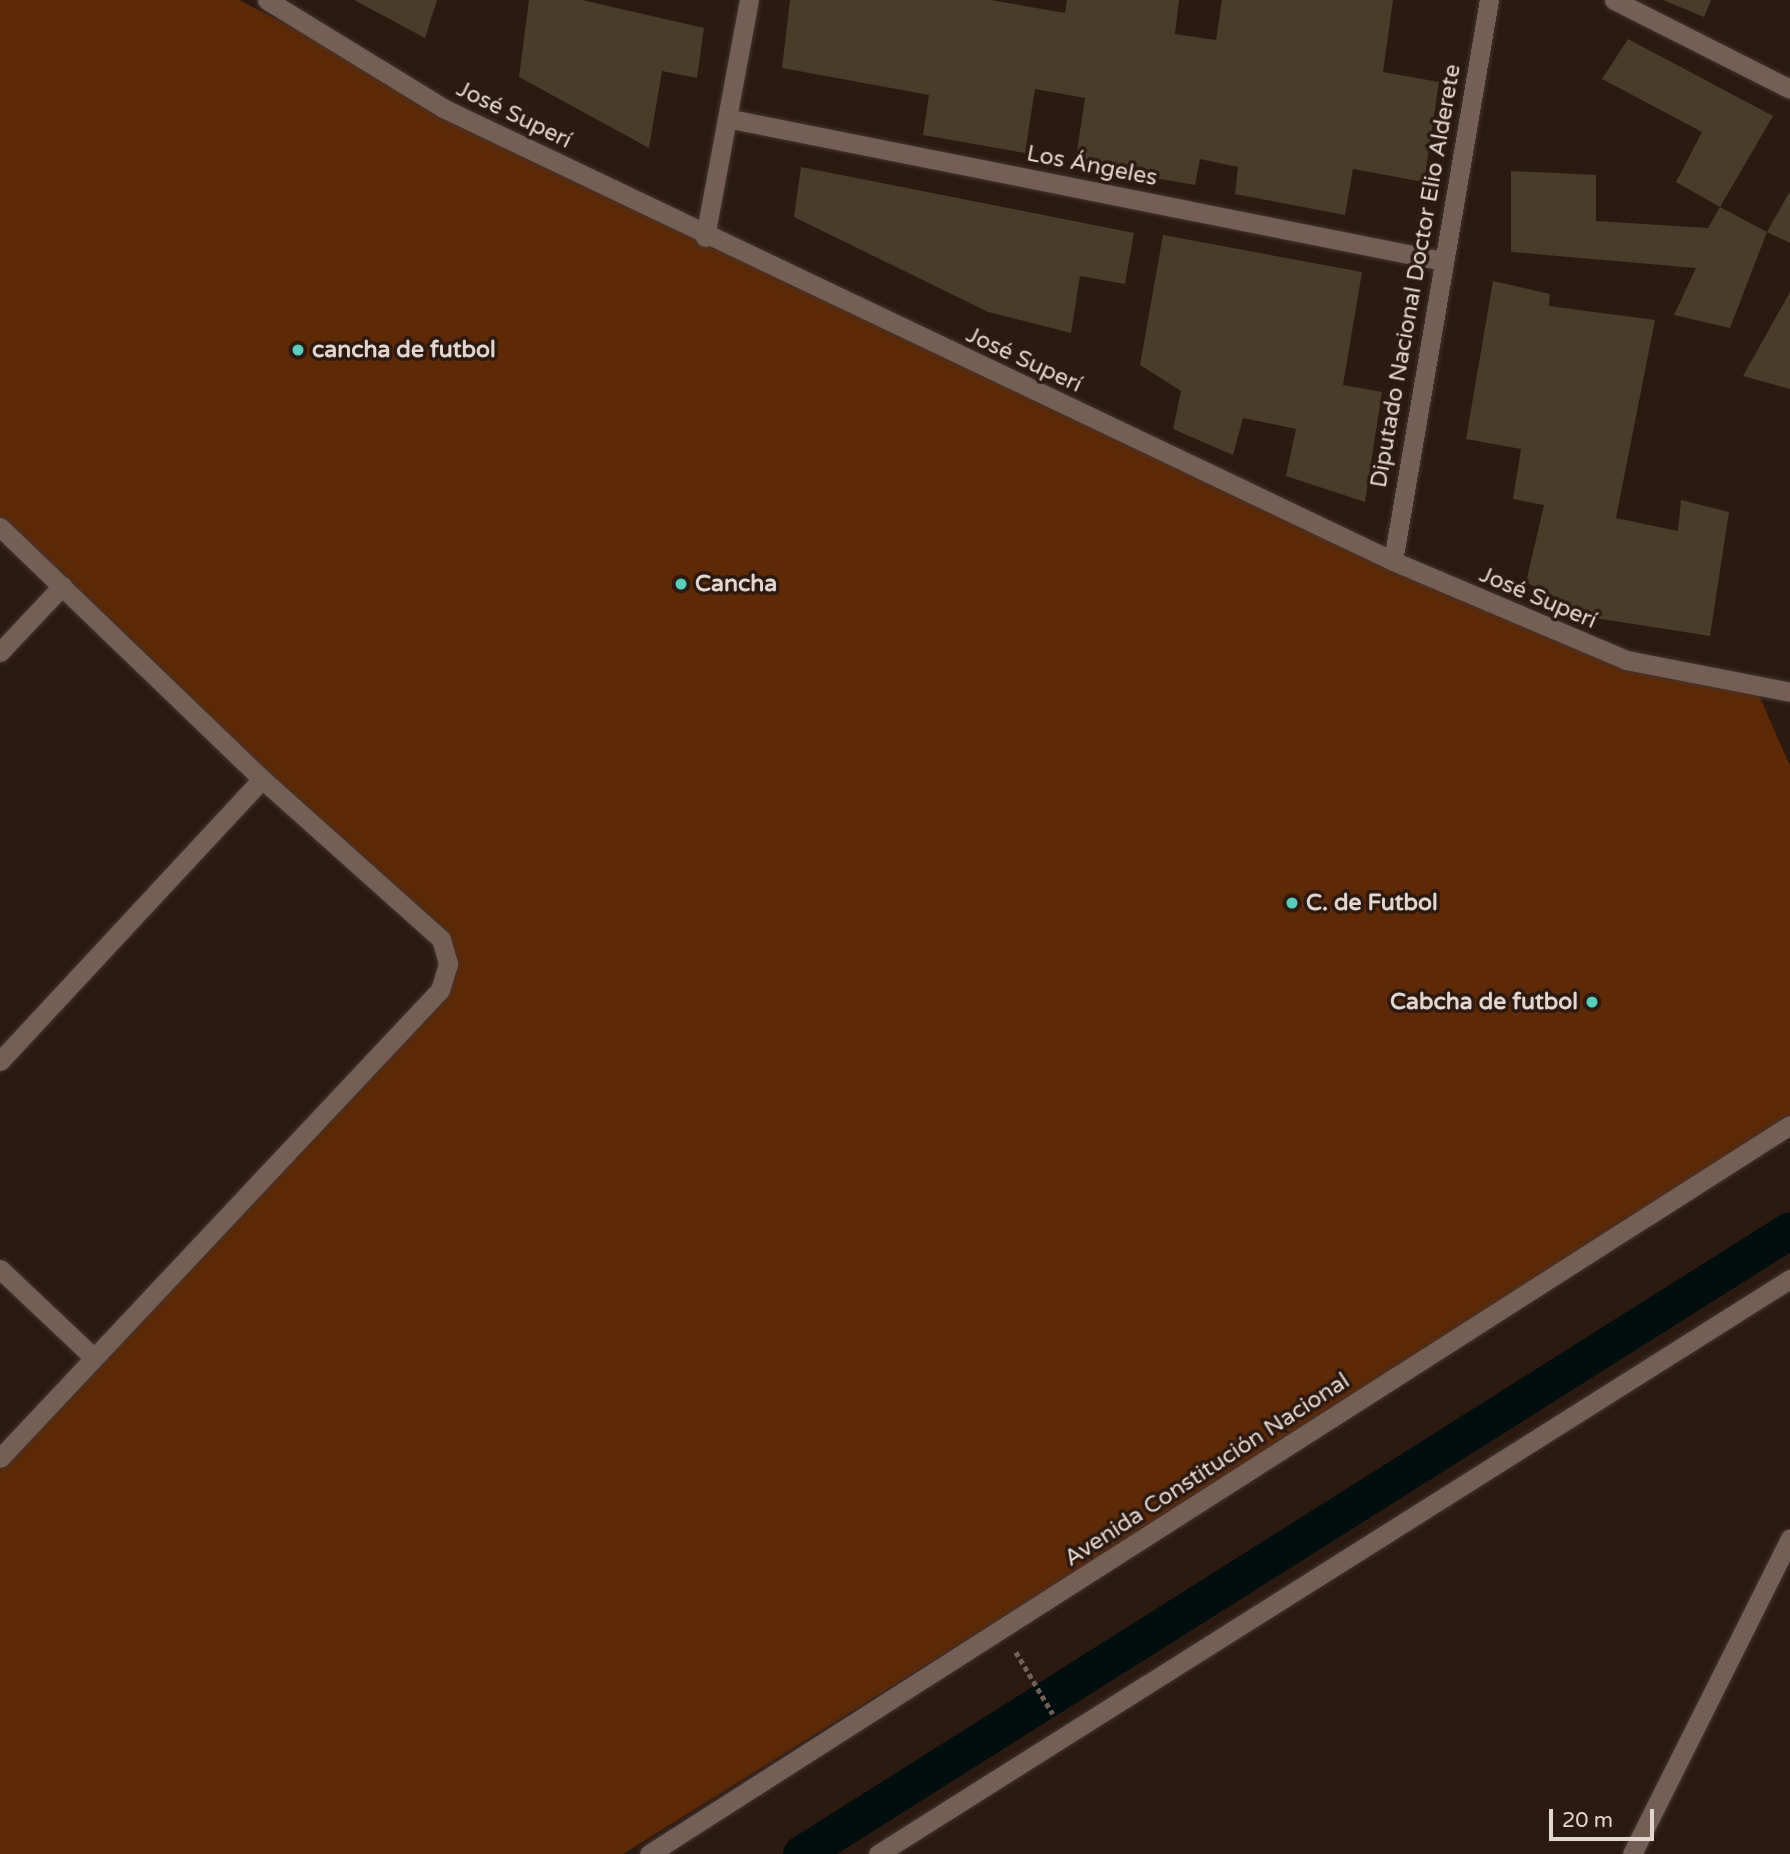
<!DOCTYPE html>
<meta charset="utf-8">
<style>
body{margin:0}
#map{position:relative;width:1790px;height:1854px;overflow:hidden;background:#2c1910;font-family:"Varela Round",sans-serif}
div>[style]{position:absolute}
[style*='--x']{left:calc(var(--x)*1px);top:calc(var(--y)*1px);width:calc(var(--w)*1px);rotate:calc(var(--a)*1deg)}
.green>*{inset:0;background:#5d2906}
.canal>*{height:37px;margin:-18.5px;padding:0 18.5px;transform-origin:18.5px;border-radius:18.5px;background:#020e0e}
.building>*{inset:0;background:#493d2a}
.path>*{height:4.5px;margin-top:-2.25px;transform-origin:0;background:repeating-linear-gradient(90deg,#716058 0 5px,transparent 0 8.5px)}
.roads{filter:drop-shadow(0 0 2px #41332e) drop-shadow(0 0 2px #41332e)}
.minor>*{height:19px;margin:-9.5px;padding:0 9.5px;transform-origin:9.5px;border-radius:9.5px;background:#755f54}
.secondary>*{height:19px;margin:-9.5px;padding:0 9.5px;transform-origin:9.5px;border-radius:9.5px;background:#755f54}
.dots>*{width:19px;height:19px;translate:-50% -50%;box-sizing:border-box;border:4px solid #2c1910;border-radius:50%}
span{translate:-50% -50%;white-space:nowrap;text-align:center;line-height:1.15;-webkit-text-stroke:7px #2c1910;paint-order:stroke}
.street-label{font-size:23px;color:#e3d6cf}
.poi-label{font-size:23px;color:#e3d6cf;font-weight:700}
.left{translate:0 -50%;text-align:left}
.right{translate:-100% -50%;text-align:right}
.scale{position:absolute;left:1549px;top:1809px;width:105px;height:32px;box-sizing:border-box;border:4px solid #e3d6cf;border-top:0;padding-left:9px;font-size:21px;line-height:24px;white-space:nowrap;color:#e3d6cf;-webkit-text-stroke:5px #2c1910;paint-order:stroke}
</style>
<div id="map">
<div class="green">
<i style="clip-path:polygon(0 0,239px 0,387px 76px,1551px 631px,1755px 686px,1790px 766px,1790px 1126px,623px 1854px,0 1854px,0 1456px,446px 977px,441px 939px,0 526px)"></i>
</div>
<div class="canal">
<i style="--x:801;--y:1854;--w:1169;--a:-32.25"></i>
</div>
<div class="building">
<i style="clip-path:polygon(354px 0,437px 0,425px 38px)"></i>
<i style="clip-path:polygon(529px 0,582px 0,704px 28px,697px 78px,662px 71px,649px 148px,519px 77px)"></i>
<i style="clip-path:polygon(790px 0,991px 0,1065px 13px,1067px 0,1179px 0,1175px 34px,1216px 40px,1222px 0,1393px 0,1383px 72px,1439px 82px,1424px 182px,1353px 169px,1345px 215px,1235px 194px,1238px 167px,1200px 159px,1195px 185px,1075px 164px,1085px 98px,1035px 89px,1025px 153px,923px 135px,929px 95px,782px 68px)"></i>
<i style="clip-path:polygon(1663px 0,1711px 0,1704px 17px)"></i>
<i style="clip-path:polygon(1628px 39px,1773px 116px,1720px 207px,1676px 182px,1702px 132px,1602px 79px)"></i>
<i style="clip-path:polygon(801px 167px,1134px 233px,1125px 284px,1080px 276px,1071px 333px,988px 312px,794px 217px)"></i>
<i style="clip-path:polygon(1511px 171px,1596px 175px,1596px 221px,1708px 228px,1720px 207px,1767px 232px,1730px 328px,1674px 315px,1696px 268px,1511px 252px)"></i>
<i style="clip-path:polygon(1790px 191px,1790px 243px,1767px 232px)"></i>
<i style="clip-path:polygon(1163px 235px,1362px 272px,1343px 385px,1382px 392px,1365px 502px,1286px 476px,1296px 429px,1243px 418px,1233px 455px,1173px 429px,1181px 391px,1140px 365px)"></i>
<i style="clip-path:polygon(1493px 281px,1550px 294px,1549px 306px,1655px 320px,1616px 518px,1678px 531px,1681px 500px,1729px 512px,1710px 636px,1595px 618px,1526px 582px,1544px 505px,1513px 499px,1521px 449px,1466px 439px)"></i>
<i style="clip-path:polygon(1790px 292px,1790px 389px,1743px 376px)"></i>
</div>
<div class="path">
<i style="--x:1016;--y:1652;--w:72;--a:59.2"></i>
</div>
<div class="roads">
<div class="minor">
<i style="--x:267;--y:0;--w:206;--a:31.5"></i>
<i style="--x:443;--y:108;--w:1052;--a:25.49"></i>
<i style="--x:1393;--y:561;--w:253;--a:23"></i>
<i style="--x:1626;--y:660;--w:167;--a:11"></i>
<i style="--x:1614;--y:0;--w:197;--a:26.8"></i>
<i style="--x:731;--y:119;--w:726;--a:11.28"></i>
<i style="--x:705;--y:237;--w:241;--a:-79.5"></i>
<i style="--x:0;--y:527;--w:364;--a:43.9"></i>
<i style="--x:262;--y:779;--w:240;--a:41.8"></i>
<i style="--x:441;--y:939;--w:26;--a:74"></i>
<i style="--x:448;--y:964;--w:27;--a:107"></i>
<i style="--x:440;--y:990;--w:642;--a:133.23"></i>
<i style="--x:1393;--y:561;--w:569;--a:-80.29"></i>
<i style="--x:0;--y:652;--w:91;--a:-46.8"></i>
<i style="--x:0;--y:1061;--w:385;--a:-47.1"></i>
<i style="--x:0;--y:1269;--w:129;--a:43.4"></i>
<i style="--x:1632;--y:1854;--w:353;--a:-63.4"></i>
</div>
<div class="secondary">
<i style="--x:649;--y:1854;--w:1354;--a:-32.58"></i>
<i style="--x:878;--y:1854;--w:1078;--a:-32.23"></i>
</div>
</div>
<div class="dots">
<i style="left:298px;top:350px;background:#5acebd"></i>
<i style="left:681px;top:584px;background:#5acebd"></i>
<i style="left:1292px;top:903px;background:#5acebd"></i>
<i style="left:1592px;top:1002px;background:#5acebd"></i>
</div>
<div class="street-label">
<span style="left:514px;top:115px;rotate:26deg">José Superí</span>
<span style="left:1092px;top:166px;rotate:11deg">Los Ángeles</span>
<span style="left:1416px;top:276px;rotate:-80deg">Diputado Nacional Doctor Elio Alderete</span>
<span style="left:1024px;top:360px;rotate:25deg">José Superí</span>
<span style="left:1538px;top:598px;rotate:23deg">José Superí</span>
<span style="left:1207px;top:1470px;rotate:-33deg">Avenida Constitución Nacional</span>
</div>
<div class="poi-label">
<span class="left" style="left:312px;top:350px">cancha de futbol</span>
<span class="left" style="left:695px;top:584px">Cancha</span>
<span class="left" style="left:1306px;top:903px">C. de Futbol</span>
<span class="right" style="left:1578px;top:1002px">Cabcha de futbol</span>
</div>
<div class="scale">20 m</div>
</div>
